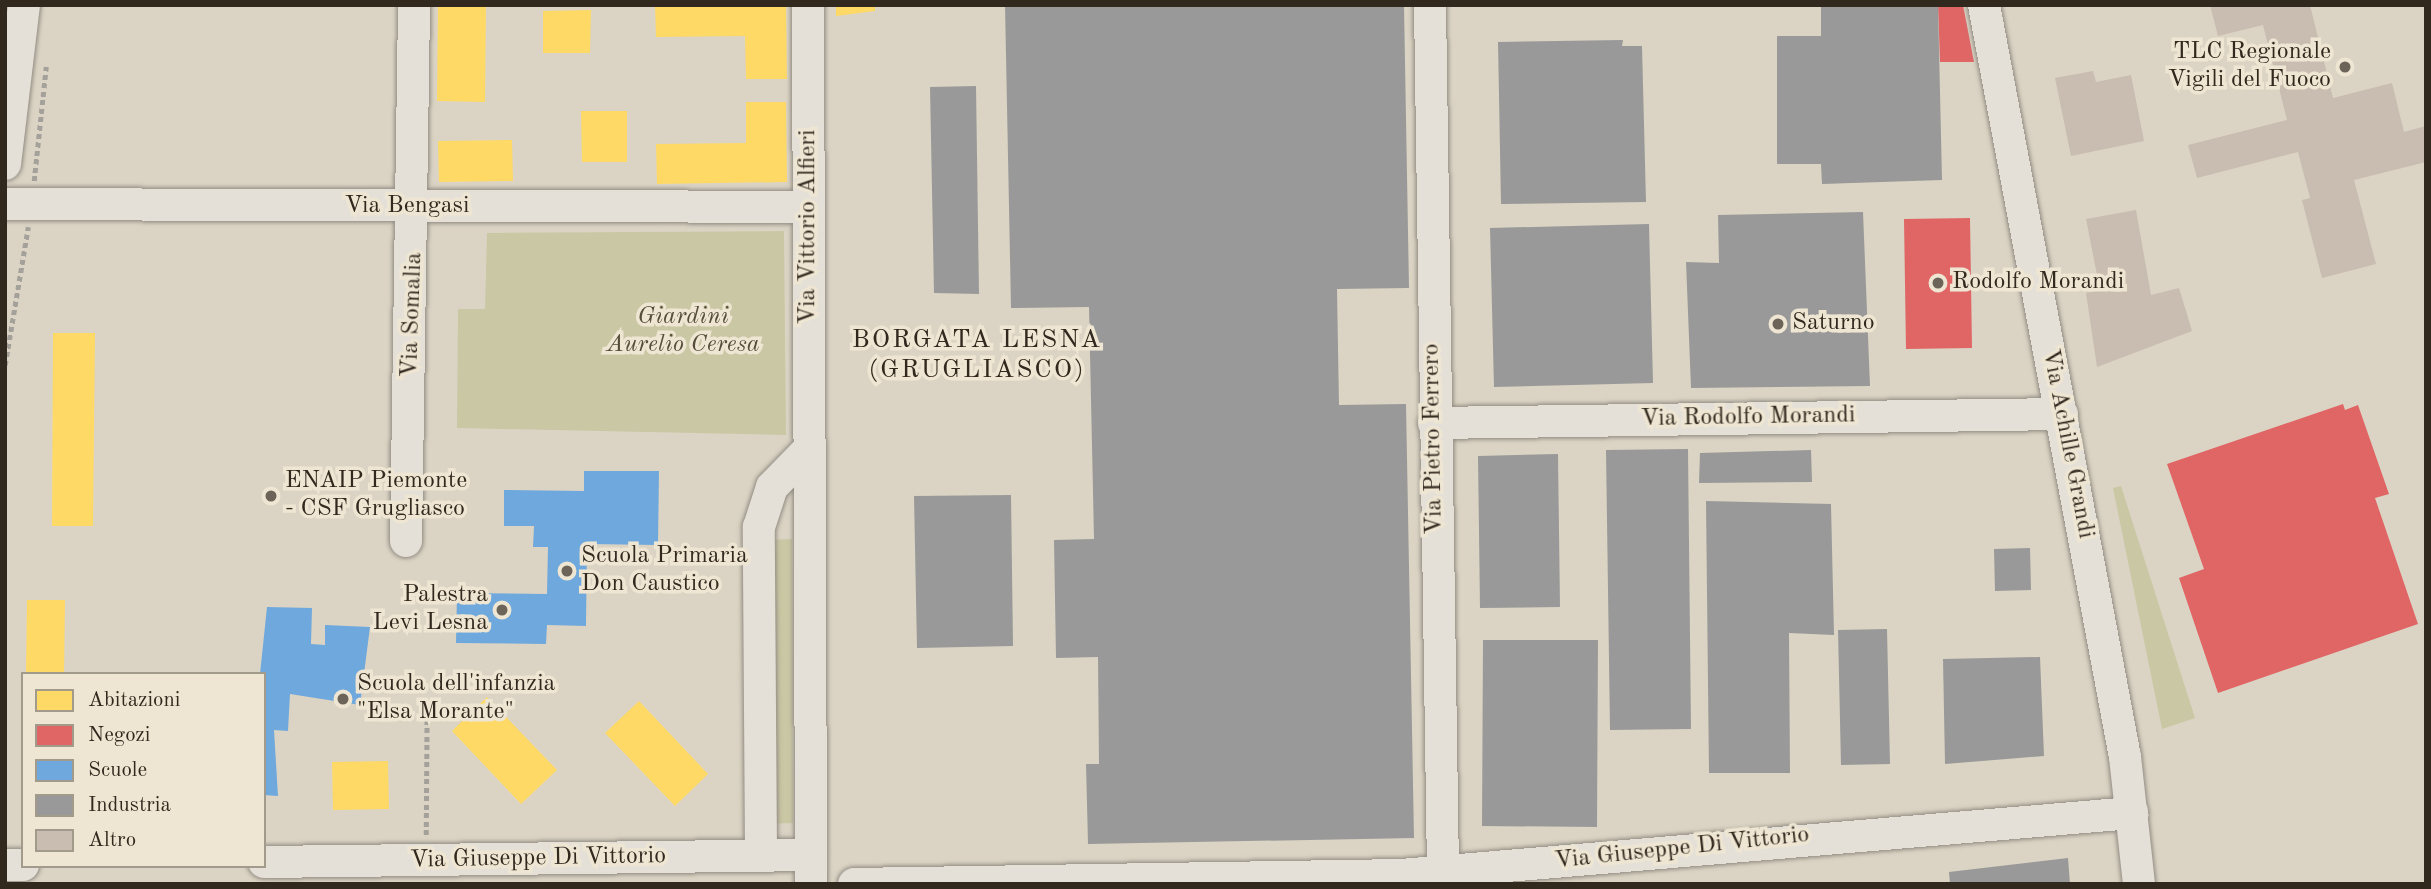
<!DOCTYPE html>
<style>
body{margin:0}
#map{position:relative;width:2431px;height:889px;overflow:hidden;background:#dbd4c4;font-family:"Old Standard TT",serif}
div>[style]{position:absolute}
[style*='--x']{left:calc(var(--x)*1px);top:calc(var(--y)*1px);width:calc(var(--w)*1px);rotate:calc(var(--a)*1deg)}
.green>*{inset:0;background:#cac7a4}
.homes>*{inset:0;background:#ffd966}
.shops>*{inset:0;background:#e06666}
.schools>*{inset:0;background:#6fa8dc}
.industry>*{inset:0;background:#999}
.building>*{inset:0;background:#c9bcb1}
.path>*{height:4.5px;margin-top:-2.25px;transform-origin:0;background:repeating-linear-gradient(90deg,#a4a09a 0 5px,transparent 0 8.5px)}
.roads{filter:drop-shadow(0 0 2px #928c83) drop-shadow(0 0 2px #928c83)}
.minor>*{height:32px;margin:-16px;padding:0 16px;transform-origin:16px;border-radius:16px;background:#e4e0d8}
.dots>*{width:19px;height:19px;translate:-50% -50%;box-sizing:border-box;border:4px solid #eee6d2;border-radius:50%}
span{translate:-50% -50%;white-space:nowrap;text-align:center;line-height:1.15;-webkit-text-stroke:7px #eee6d2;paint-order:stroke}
.poi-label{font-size:24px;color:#31281e}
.right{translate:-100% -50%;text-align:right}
.left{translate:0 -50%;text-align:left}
.street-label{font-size:24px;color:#31281e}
.park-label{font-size:24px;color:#544d39;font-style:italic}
.neighbourhood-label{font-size:26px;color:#31281e;letter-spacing:2px}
.frame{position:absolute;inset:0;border:7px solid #31281e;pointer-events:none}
.legend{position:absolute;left:21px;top:672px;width:245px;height:196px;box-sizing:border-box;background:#eee6d2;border:2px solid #a29a8a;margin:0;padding:9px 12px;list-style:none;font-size:21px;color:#31281e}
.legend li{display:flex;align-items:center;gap:14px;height:35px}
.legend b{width:35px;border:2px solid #a29a8a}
</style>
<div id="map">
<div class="green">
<i style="clip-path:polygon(784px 231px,786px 435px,457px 428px,458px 309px,485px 309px,487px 233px)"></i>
<i style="clip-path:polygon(2121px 486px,2195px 718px,2162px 729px,2113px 488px)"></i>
<i style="clip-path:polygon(792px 539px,793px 823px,769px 824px,768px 540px)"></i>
</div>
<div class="homes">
<i style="clip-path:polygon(438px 5px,486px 5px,485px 102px,437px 101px)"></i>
<i style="clip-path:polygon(655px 5px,786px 5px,787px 79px,746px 79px,745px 36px,656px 37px)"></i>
<i style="clip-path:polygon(836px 5px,875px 5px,875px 11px,836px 16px)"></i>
<i style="clip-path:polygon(591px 10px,590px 53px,543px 53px,543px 11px)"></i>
<i style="clip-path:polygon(746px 102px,786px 102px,787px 182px,657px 184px,656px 144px,746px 143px)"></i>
<i style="clip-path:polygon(581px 111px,627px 111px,627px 162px,582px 162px)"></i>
<i style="clip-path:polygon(512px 140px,513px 181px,439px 182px,438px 141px)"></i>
<i style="clip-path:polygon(53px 333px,95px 333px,93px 526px,52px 526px)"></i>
<i style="clip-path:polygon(27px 600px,65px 600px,64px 674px,26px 674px)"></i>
<i style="clip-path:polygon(487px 697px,557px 770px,521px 804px,452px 731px)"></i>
<i style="clip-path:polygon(639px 701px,708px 774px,675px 806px,605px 733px)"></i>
<i style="clip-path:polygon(388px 761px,389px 809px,333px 810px,332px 762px)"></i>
</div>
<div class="shops">
<i style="clip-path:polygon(1938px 5px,1963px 5px,1974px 62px,1940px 62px)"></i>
<i style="clip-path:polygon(1970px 218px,1972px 348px,1906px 349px,1904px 219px)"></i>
<i style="clip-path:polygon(2343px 404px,2345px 410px,2358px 405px,2389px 494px,2375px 498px,2418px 624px,2218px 693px,2179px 578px,2204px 569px,2167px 464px)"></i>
</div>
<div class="schools">
<i style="clip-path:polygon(584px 471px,659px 471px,658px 545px,587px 544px,586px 626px,547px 625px,546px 644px,456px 643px,457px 593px,547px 594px,548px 547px,533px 547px,534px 526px,504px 526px,504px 490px,584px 491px)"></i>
<i style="clip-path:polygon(267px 607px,312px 608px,311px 644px,325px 645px,325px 625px,370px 627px,360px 705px,290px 694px,288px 731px,274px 730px,278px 796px,264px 795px,260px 674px)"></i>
</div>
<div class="industry">
<i style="clip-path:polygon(1005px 5px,1404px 5px,1409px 288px,1337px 289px,1339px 405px,1406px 404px,1414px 838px,1088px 844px,1086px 764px,1099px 764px,1098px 657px,1056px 658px,1054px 540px,1094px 539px,1089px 307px,1011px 308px)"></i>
<i style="clip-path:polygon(1938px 5px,1942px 180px,1822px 184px,1821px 164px,1777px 164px,1777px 36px,1821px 36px,1821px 6px)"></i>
<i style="clip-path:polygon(1623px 40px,1622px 46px,1642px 46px,1646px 202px,1501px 204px,1498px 42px)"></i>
<i style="clip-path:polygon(976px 86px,979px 294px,934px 293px,930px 87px)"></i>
<i style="clip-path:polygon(1863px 212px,1870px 386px,1691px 388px,1686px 262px,1719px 263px,1718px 215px)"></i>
<i style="clip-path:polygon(1649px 224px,1653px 383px,1494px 387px,1490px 228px)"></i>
<i style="clip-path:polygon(1688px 449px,1691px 729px,1610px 730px,1606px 450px)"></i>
<i style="clip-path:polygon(1811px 450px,1812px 482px,1699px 483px,1700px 453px)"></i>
<i style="clip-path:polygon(1558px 454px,1560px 607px,1480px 608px,1478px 456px)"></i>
<i style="clip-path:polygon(1011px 495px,1013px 646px,917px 648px,914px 496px)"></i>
<i style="clip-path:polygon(1706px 501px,1831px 504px,1834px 635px,1789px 633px,1790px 773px,1709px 773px)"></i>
<i style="clip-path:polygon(2030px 548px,2031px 590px,1995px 591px,1994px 549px)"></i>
<i style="clip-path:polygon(1887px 629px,1890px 764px,1841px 765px,1838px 630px)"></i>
<i style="clip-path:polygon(1483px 640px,1598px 640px,1597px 827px,1482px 826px)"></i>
<i style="clip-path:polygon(2040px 657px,2044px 756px,1945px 764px,1943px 659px)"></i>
<i style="clip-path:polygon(2068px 858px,2070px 884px,1950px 884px,1949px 872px)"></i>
</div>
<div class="building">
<i style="clip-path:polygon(2210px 5px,2310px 5px,2333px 98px,2392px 83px,2404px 132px,2426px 126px,2426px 162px,2354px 180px,2376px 264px,2322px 278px,2302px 200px,2310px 198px,2298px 152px,2197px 178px,2188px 145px,2287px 120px,2263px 25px,2218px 36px)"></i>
<i style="clip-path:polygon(2093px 71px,2096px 82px,2131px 75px,2144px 141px,2071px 156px,2055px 78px)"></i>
<i style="clip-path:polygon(2136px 210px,2151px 295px,2179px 288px,2192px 331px,2097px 367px,2086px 293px,2100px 290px,2086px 219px)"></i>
</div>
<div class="path">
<i style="--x:34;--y:181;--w:115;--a:-84"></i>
<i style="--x:5;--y:365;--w:140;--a:-80.5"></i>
<i style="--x:426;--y:835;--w:135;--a:-89.6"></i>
</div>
<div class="roads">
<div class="minor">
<i style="--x:808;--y:5;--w:879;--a:89.8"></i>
<i style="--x:1430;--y:5;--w:867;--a:89.14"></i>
<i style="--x:1984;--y:5;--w:765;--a:79.38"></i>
<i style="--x:2125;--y:757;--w:128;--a:83.7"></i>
<i style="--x:5;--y:164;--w:160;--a:-83.2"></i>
<i style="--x:5;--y:204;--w:804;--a:0.21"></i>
<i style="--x:1434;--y:423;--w:628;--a:-0.82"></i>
<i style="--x:406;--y:541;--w:536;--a:-89.14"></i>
<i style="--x:761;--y:854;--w:327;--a:-90.4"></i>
<i style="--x:759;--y:527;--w:42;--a:-72"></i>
<i style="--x:772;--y:487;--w:53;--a:-45.8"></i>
<i style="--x:264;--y:862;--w:547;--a:-0.73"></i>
<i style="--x:5;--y:865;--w:18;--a:0"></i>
<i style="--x:854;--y:884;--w:547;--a:-0.94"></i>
<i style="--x:1401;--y:875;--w:734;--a:-4.85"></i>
</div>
</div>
<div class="dots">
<i style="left:2345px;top:67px;background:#6c6458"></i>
<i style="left:1938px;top:283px;background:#6c6458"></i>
<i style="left:1778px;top:324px;background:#6c6458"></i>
<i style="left:271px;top:496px;background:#6c6458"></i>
<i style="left:567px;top:571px;background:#6c6458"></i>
<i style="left:502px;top:610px;background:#6c6458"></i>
<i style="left:343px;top:699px;background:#6c6458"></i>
</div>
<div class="poi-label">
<span class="right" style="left:2331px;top:67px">TLC Regionale<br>Vigili del Fuoco</span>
<span class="left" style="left:1952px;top:283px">Rodolfo Morandi</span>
<span class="left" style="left:1792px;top:324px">Saturno</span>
<span class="left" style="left:285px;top:496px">ENAIP Piemonte<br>- CSF Grugliasco</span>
<span class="left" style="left:581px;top:571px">Scuola Primaria<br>Don Caustico</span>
<span class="right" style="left:488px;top:610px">Palestra<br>Levi Lesna</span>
<span class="left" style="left:357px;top:699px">Scuola dell'infanzia<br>"Elsa Morante"</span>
</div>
<div class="street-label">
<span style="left:407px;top:207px">Via Bengasi</span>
<span style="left:809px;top:227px;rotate:-90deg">Via Vittorio Alfieri</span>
<span style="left:413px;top:315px;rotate:-88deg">Via Somalia</span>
<span style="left:1748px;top:418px;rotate:-1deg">Via Rodolfo Morandi</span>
<span style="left:1434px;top:439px;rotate:-91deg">Via Pietro Ferrero</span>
<span style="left:2067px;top:444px;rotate:79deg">Via Achille Grandi</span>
<span style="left:1682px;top:849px;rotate:-6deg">Via Giuseppe Di Vittorio</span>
<span style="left:538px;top:859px;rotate:-1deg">Via Giuseppe Di Vittorio</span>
</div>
<div class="park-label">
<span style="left:683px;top:332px">Giardini<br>Aurelio Ceresa</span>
</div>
<div class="neighbourhood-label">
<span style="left:977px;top:356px">BORGATA LESNA<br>(GRUGLIASCO)</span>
</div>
<div class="frame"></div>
<ul class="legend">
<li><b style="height:19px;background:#ffd966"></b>Abitazioni</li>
<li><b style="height:19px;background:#e06666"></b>Negozi</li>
<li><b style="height:19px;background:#6fa8dc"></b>Scuole</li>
<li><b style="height:19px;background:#999"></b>Industria</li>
<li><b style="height:19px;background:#c9bcb1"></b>Altro</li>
</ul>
</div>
